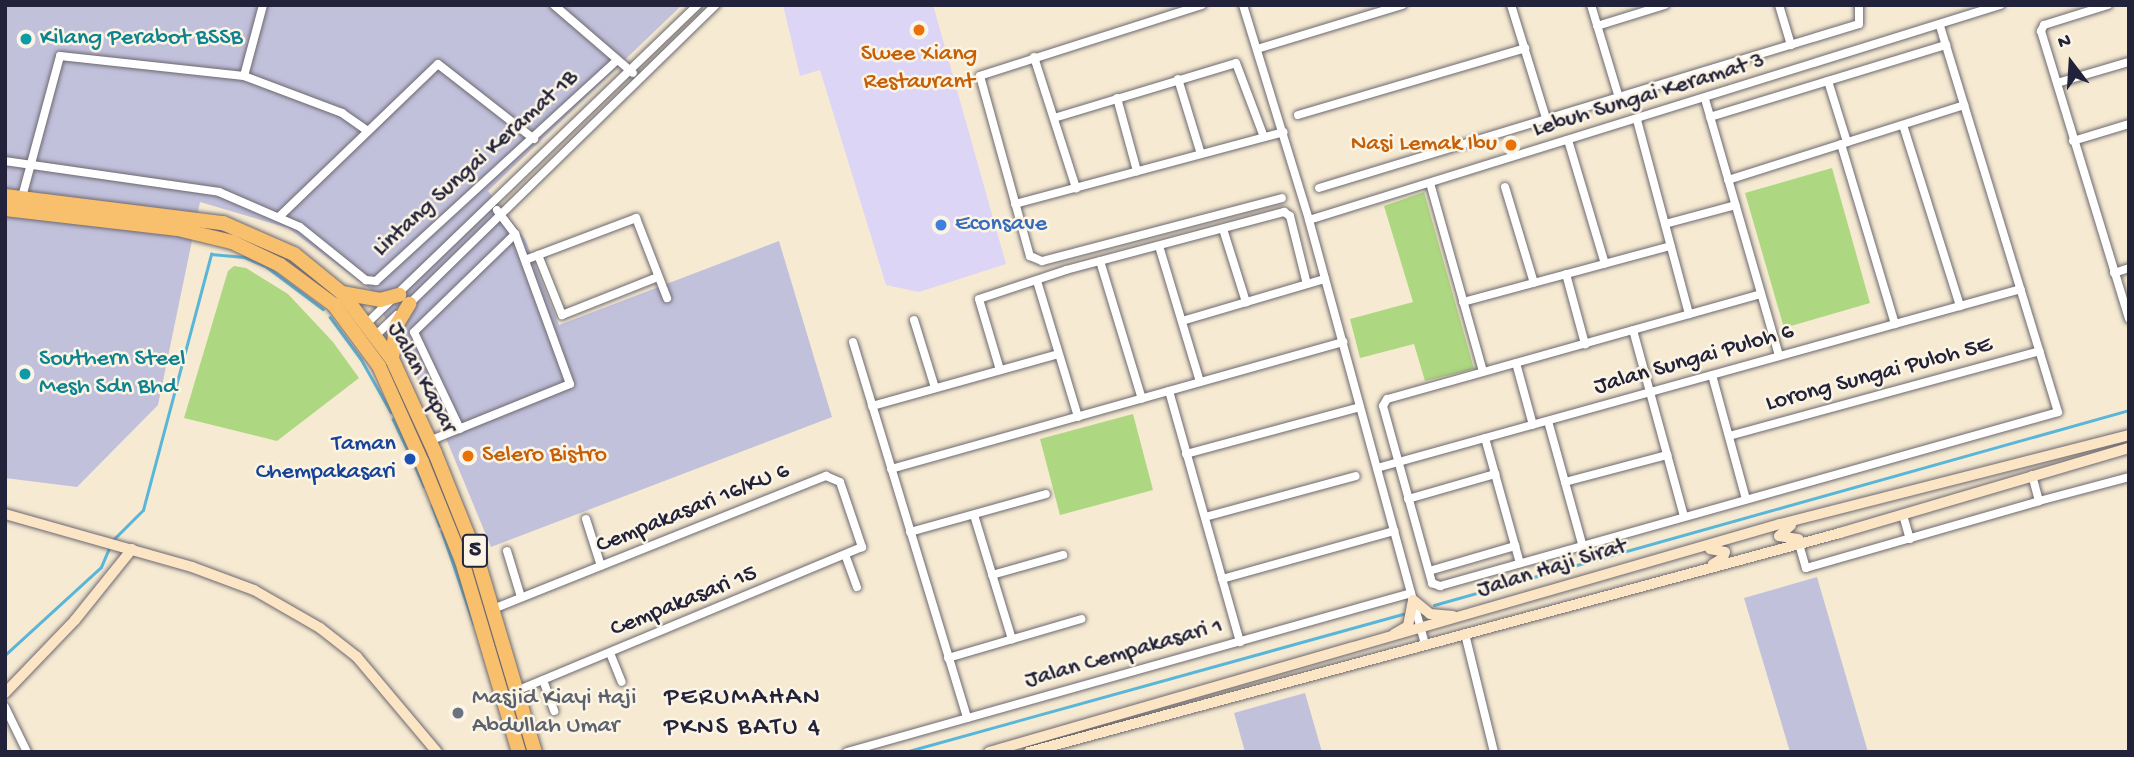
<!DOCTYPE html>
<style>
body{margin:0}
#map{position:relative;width:2134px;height:757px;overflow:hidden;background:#f6ead2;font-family:"Gochi Hand",sans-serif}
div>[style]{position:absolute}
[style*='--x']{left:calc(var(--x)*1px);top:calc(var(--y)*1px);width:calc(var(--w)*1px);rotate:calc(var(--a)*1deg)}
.built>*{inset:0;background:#ddd5f6}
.industrial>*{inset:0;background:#c2c1dc}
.green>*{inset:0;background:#aed781}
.stream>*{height:2.5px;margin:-1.25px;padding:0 1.25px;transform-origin:1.25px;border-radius:1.25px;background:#5ab6d8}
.roads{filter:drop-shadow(0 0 2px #6c6870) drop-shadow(0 0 2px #6c6870)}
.street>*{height:8px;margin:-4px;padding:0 4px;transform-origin:4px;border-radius:4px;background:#fff}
.secondary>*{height:10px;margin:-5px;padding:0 5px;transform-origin:5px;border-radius:5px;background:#fce5c4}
.highway>*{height:14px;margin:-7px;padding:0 7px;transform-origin:7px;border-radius:7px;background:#f8bf6c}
.dots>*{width:19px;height:19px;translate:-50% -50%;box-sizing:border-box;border:4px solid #fcf5e5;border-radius:50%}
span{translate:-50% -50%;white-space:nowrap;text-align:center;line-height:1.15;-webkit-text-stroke:5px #fcf5e5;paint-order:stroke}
.shield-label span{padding:2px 5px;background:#fcf5e5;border:2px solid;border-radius:5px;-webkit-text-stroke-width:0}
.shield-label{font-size:23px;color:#22223b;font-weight:700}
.culture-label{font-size:24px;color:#0d838f}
.left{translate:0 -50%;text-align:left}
.food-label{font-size:24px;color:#c56008}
.right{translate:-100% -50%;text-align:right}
.street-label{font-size:24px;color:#22223b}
.shop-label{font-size:24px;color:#366cbe}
.transit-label{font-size:24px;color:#164399}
.worship-label{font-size:24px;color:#5b616d}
.neighbourhood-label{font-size:26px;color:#22223b;letter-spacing:2px}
.frame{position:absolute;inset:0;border:7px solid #22223b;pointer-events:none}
.north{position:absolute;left:2036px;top:28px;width:70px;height:70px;-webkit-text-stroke:5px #fcf5e5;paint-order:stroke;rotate:343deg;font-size:19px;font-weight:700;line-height:28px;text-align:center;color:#22223b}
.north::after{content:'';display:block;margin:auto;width:24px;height:32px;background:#22223b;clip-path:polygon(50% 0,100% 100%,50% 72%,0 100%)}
</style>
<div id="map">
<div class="built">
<i style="clip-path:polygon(783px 5px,933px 5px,1006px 264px,919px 292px,886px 285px,820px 70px,800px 76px)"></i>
</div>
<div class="industrial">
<i style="clip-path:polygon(5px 5px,682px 5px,488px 191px,525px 239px,559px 325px,779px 241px,832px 417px,491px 547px,438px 419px,370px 289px,288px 228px,200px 202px,158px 405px,77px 487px,5px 478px)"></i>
<i style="clip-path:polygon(1817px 577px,1868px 752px,1790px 752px,1744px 598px)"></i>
<i style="clip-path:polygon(1305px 693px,1322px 752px,1245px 752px,1234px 713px)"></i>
</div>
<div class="green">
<i style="clip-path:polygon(1832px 168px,1870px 303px,1784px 328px,1745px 193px)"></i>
<i style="clip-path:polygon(1424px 192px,1474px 369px,1425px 381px,1414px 344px,1360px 358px,1350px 319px,1413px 302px,1384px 206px)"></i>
<i style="clip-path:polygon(234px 266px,246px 268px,288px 294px,333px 342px,359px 378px,277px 441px,184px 418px,228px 271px)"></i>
<i style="clip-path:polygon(1133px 414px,1153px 490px,1060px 515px,1040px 439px)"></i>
</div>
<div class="stream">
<i style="--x:330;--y:317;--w:52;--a:53.6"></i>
<i style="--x:361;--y:359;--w:61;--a:60.5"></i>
<i style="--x:393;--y:419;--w:47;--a:64.5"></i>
<i style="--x:416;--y:468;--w:20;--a:66"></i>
<i style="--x:432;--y:505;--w:22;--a:69"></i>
<i style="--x:442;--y:531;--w:98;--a:71"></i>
<i style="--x:111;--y:542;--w:45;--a:-45"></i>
<i style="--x:143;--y:510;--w:265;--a:-75.1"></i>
<i style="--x:211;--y:254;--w:33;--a:5"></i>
<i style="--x:244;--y:257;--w:25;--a:23"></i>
<i style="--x:267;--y:267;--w:70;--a:36.9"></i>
<i style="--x:1434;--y:605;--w:722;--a:-15.67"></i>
<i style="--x:5;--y:655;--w:130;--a:-42.5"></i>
<i style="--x:101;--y:567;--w:21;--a:-67"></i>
<i style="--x:905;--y:752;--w:517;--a:-15.49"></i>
</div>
<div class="roads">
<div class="street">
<i style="--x:554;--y:5;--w:104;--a:40.7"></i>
<i style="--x:1202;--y:5;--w:233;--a:162.3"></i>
<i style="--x:980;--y:76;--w:187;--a:74.5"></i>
<i style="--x:1030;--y:256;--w:13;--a:23"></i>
<i style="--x:1042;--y:261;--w:248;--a:-14.7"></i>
<i style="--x:1243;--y:5;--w:225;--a:72.9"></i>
<i style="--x:1309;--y:220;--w:441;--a:74.7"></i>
<i style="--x:1511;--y:5;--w:121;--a:72.8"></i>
<i style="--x:1591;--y:5;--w:97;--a:73.2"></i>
<i style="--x:1779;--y:5;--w:42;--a:73.3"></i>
<i style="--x:2108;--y:5;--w:67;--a:162.6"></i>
<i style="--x:2044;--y:25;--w:7;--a:117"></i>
<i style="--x:2041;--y:31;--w:301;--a:73"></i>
<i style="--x:1597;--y:26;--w:71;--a:-17.2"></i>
<i style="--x:1257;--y:49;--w:152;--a:-16.9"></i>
<i style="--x:1034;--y:57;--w:138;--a:72.2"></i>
<i style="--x:244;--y:76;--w:73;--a:-75"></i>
<i style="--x:1178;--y:79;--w:78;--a:73"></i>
<i style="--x:1828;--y:81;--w:64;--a:72.7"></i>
<i style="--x:2057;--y:83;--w:75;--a:-16.3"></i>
<i style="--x:1117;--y:98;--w:76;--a:74.7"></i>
<i style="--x:1705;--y:99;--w:267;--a:73.9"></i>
<i style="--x:1298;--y:115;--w:237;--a:-16.4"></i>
<i style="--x:1710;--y:117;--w:247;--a:-17"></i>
<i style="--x:1054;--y:118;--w:190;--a:-16.8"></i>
<i style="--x:1236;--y:63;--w:79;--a:69.3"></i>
<i style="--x:1637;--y:120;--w:201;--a:75"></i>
<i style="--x:1903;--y:125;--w:190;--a:72.5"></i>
<i style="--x:1568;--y:140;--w:129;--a:73.4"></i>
<i style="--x:2073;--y:141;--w:59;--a:-16.9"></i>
<i style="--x:1841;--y:144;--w:188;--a:73.3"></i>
<i style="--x:5;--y:161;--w:216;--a:8.2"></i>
<i style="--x:219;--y:192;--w:88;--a:23.4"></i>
<i style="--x:300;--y:227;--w:85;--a:38.8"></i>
<i style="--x:366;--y:280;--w:10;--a:6"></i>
<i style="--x:376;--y:281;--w:327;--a:-42.5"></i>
<i style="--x:1728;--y:180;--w:248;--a:-17.6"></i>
<i style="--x:1430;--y:183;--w:196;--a:74.3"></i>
<i style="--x:1505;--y:187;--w:100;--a:73.2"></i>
<i style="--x:1319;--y:188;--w:564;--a:-16.89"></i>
<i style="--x:1859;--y:24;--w:19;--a:-90"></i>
<i style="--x:22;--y:197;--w:146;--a:-74.9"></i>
<i style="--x:60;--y:56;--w:185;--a:6.2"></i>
<i style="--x:244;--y:76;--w:105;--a:20.7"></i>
<i style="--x:342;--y:113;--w:29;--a:35"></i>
<i style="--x:1015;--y:204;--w:278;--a:-15"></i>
<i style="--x:280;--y:216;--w:219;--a:-43.9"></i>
<i style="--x:438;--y:64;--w:122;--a:38"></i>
<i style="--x:1309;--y:220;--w:724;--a:-17.28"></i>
<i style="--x:1665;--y:224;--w:73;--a:-15"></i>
<i style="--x:1223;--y:229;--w:77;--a:72.5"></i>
<i style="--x:1159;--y:246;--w:142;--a:73.2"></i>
<i style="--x:538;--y:255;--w:65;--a:68.2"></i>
<i style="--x:562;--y:315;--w:103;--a:-21.6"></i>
<i style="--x:525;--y:260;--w:119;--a:-20.7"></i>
<i style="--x:636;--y:218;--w:86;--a:68.8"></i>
<i style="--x:1100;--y:261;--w:144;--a:73.1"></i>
<i style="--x:2114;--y:273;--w:16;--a:-18"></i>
<i style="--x:1566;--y:274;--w:73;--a:74.8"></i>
<i style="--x:1037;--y:281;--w:142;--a:73.2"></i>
<i style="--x:1761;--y:294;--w:388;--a:164.3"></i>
<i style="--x:1387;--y:399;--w:8;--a:120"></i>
<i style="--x:1383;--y:406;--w:184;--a:74.5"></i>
<i style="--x:1432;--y:583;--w:9;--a:21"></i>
<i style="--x:1440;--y:586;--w:642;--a:-15.72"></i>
<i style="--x:2058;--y:412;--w:403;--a:-107"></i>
<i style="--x:1463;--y:302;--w:215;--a:-15.1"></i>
<i style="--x:406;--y:307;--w:433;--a:-44.3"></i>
<i style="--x:914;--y:320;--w:71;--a:72.8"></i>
<i style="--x:1182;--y:321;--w:149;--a:-16.4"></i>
<i style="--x:364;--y:326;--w:463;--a:-43.9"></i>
<i style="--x:1633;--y:330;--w:193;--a:74.7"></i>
<i style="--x:373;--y:338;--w:33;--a:-44"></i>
<i style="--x:853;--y:342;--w:393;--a:73.1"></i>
<i style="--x:1516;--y:363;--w:64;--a:74.7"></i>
<i style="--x:1000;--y:370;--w:74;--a:-106.5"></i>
<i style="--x:979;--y:299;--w:92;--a:-18.4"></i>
<i style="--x:1066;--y:270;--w:226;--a:-14.9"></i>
<i style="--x:1284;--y:212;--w:7;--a:34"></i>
<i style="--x:1290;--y:216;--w:70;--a:76"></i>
<i style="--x:1712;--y:375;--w:129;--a:74.7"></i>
<i style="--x:1169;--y:391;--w:261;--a:74.2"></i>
<i style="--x:872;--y:406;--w:193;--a:-15.6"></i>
<i style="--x:1548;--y:421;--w:128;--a:74.5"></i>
<i style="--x:460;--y:429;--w:107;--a:-115.4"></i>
<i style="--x:414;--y:332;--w:141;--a:-44.1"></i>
<i style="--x:1729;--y:436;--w:322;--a:-15.3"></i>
<i style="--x:1485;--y:438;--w:130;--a:74.4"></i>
<i style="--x:429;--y:441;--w:152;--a:-22"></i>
<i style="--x:570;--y:384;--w:160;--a:-110.1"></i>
<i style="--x:515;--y:234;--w:30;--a:-127"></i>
<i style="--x:1186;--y:454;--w:180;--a:-15.1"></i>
<i style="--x:1377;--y:468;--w:668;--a:-15.53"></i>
<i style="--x:891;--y:469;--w:470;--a:-15.7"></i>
<i style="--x:2032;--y:475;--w:27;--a:75"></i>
<i style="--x:2039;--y:501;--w:93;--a:-14.9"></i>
<i style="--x:1565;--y:482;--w:106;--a:-14.8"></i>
<i style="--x:1408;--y:499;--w:91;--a:-16"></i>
<i style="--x:974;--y:515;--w:130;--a:73"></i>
<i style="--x:1903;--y:515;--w:25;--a:74"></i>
<i style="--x:1205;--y:517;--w:156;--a:-15.2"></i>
<i style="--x:586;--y:519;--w:49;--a:72.3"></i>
<i style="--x:910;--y:532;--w:141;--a:-15.6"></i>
<i style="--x:1799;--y:544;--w:25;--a:74"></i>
<i style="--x:1806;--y:568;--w:242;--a:-16"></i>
<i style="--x:507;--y:551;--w:48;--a:73.1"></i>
<i style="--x:846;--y:557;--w:32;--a:70"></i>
<i style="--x:1429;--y:571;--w:90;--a:-16.2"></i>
<i style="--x:992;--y:575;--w:74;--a:-15.7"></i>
<i style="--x:1222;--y:579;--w:179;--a:-15.6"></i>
<i style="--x:493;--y:609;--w:359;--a:-21.8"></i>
<i style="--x:826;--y:476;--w:15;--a:23"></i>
<i style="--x:840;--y:482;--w:69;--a:71.3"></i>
<i style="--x:862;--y:547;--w:373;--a:157.4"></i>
<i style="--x:1465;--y:634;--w:122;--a:76.2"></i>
<i style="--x:610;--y:653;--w:31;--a:68"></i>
<i style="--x:948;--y:658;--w:139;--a:-16.3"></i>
<i style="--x:543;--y:680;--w:33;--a:70"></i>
<i style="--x:5;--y:707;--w:50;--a:63.9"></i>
<i style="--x:847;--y:752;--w:586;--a:-15.74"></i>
</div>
<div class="secondary">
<i style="--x:5;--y:514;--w:194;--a:15.8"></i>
<i style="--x:192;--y:567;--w:66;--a:20.4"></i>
<i style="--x:254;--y:590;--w:76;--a:29.9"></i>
<i style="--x:320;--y:628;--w:47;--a:38.1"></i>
<i style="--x:357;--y:657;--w:124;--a:49.9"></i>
<i style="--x:1791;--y:525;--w:16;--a:137"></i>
<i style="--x:1779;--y:536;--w:20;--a:9"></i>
<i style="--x:1710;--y:549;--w:15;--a:11"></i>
<i style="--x:1725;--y:552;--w:6;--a:108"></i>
<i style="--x:1723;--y:558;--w:12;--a:149"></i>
<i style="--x:1413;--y:600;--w:22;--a:39"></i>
<i style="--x:1430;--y:614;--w:23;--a:5"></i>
<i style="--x:1394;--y:634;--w:16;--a:-30"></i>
<i style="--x:1408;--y:626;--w:26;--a:-79"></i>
<i style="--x:5;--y:693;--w:101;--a:-46.2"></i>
<i style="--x:75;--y:620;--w:91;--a:-51.2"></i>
<i style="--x:989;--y:752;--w:823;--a:-16.08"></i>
<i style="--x:1780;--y:524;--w:360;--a:-14.3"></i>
<i style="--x:1029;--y:752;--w:840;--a:-15.11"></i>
<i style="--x:1840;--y:533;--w:301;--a:-16.4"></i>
</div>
<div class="highway">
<i style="--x:5;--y:196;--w:220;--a:7.1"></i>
<i style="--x:223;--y:223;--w:77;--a:23.6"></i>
<i style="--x:294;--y:254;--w:62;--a:39.1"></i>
<i style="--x:342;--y:293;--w:83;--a:52.9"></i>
<i style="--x:392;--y:359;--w:103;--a:65.4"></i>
<i style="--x:435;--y:453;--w:113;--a:68.2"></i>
<i style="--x:477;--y:558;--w:202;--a:73.4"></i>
<i style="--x:5;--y:209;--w:174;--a:6.6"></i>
<i style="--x:178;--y:229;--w:56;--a:13.5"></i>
<i style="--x:232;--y:242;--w:53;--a:25.6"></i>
<i style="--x:280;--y:265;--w:67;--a:36.5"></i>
<i style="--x:334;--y:305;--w:76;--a:53.6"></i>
<i style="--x:379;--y:366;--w:105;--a:65.9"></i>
<i style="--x:422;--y:462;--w:107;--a:68"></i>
<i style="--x:462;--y:561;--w:199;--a:73.4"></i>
<i style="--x:342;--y:293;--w:39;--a:10"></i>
<i style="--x:380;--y:300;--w:20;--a:-15"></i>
<i style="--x:392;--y:359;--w:33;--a:-83"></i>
<i style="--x:396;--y:326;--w:26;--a:-59"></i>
</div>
</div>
<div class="dots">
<i style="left:919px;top:30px;background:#e8710a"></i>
<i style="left:26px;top:39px;background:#0f9aa8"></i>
<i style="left:1511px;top:145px;background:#e8710a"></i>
<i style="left:941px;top:225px;background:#3f7fe0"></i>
<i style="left:25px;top:374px;background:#0f9aa8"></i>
<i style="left:468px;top:456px;background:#e8710a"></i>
<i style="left:410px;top:459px;background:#1a4fb4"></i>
<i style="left:458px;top:713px;background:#6b7280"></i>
</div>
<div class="shield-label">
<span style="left:475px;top:551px">5</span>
</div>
<div class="culture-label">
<span class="left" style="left:40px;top:39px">Kilang Perabot BSSB</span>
<span class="left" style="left:39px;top:374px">Southern Steel<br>Mesh Sdn Bhd</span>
</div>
<div class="food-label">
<span style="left:919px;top:69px">Swee Xiang<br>Restaurant</span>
<span class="right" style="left:1497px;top:145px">Nasi Lemak Ibu</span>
<span class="left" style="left:482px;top:456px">Selero Bistro</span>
</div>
<div class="street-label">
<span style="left:1649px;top:96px;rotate:-17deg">Lebuh Sungai Keramat 3</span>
<span style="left:476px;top:164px;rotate:-42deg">Lintang Sungai Keramat 1B</span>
<span style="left:1694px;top:360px;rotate:-16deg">Jalan Sungai Puloh 6</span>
<span style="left:1879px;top:375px;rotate:-15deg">Lorong Sungai Puloh 5E</span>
<span style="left:421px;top:378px;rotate:62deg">Jalan Kapar</span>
<span style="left:693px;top:509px;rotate:-22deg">Cempakasari 16/KU 6</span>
<span style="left:1552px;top:569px;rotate:-17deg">Jalan Haji Sirat</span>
<span style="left:684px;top:602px;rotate:-22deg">Cempakasari 15</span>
<span style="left:1124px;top:654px;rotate:-16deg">Jalan Cempakasari 1</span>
</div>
<div class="shop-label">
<span class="left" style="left:955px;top:225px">Econsave</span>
</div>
<div class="transit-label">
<span class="right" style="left:396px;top:459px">Taman<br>Chempakasari</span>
</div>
<div class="worship-label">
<span class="left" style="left:472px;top:713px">Masjid Kiayi Haji<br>Abdullah Umar</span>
</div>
<div class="neighbourhood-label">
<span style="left:743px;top:714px">PERUMAHAN<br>PKNS BATU 4</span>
</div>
<div class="frame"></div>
<div class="north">N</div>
</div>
